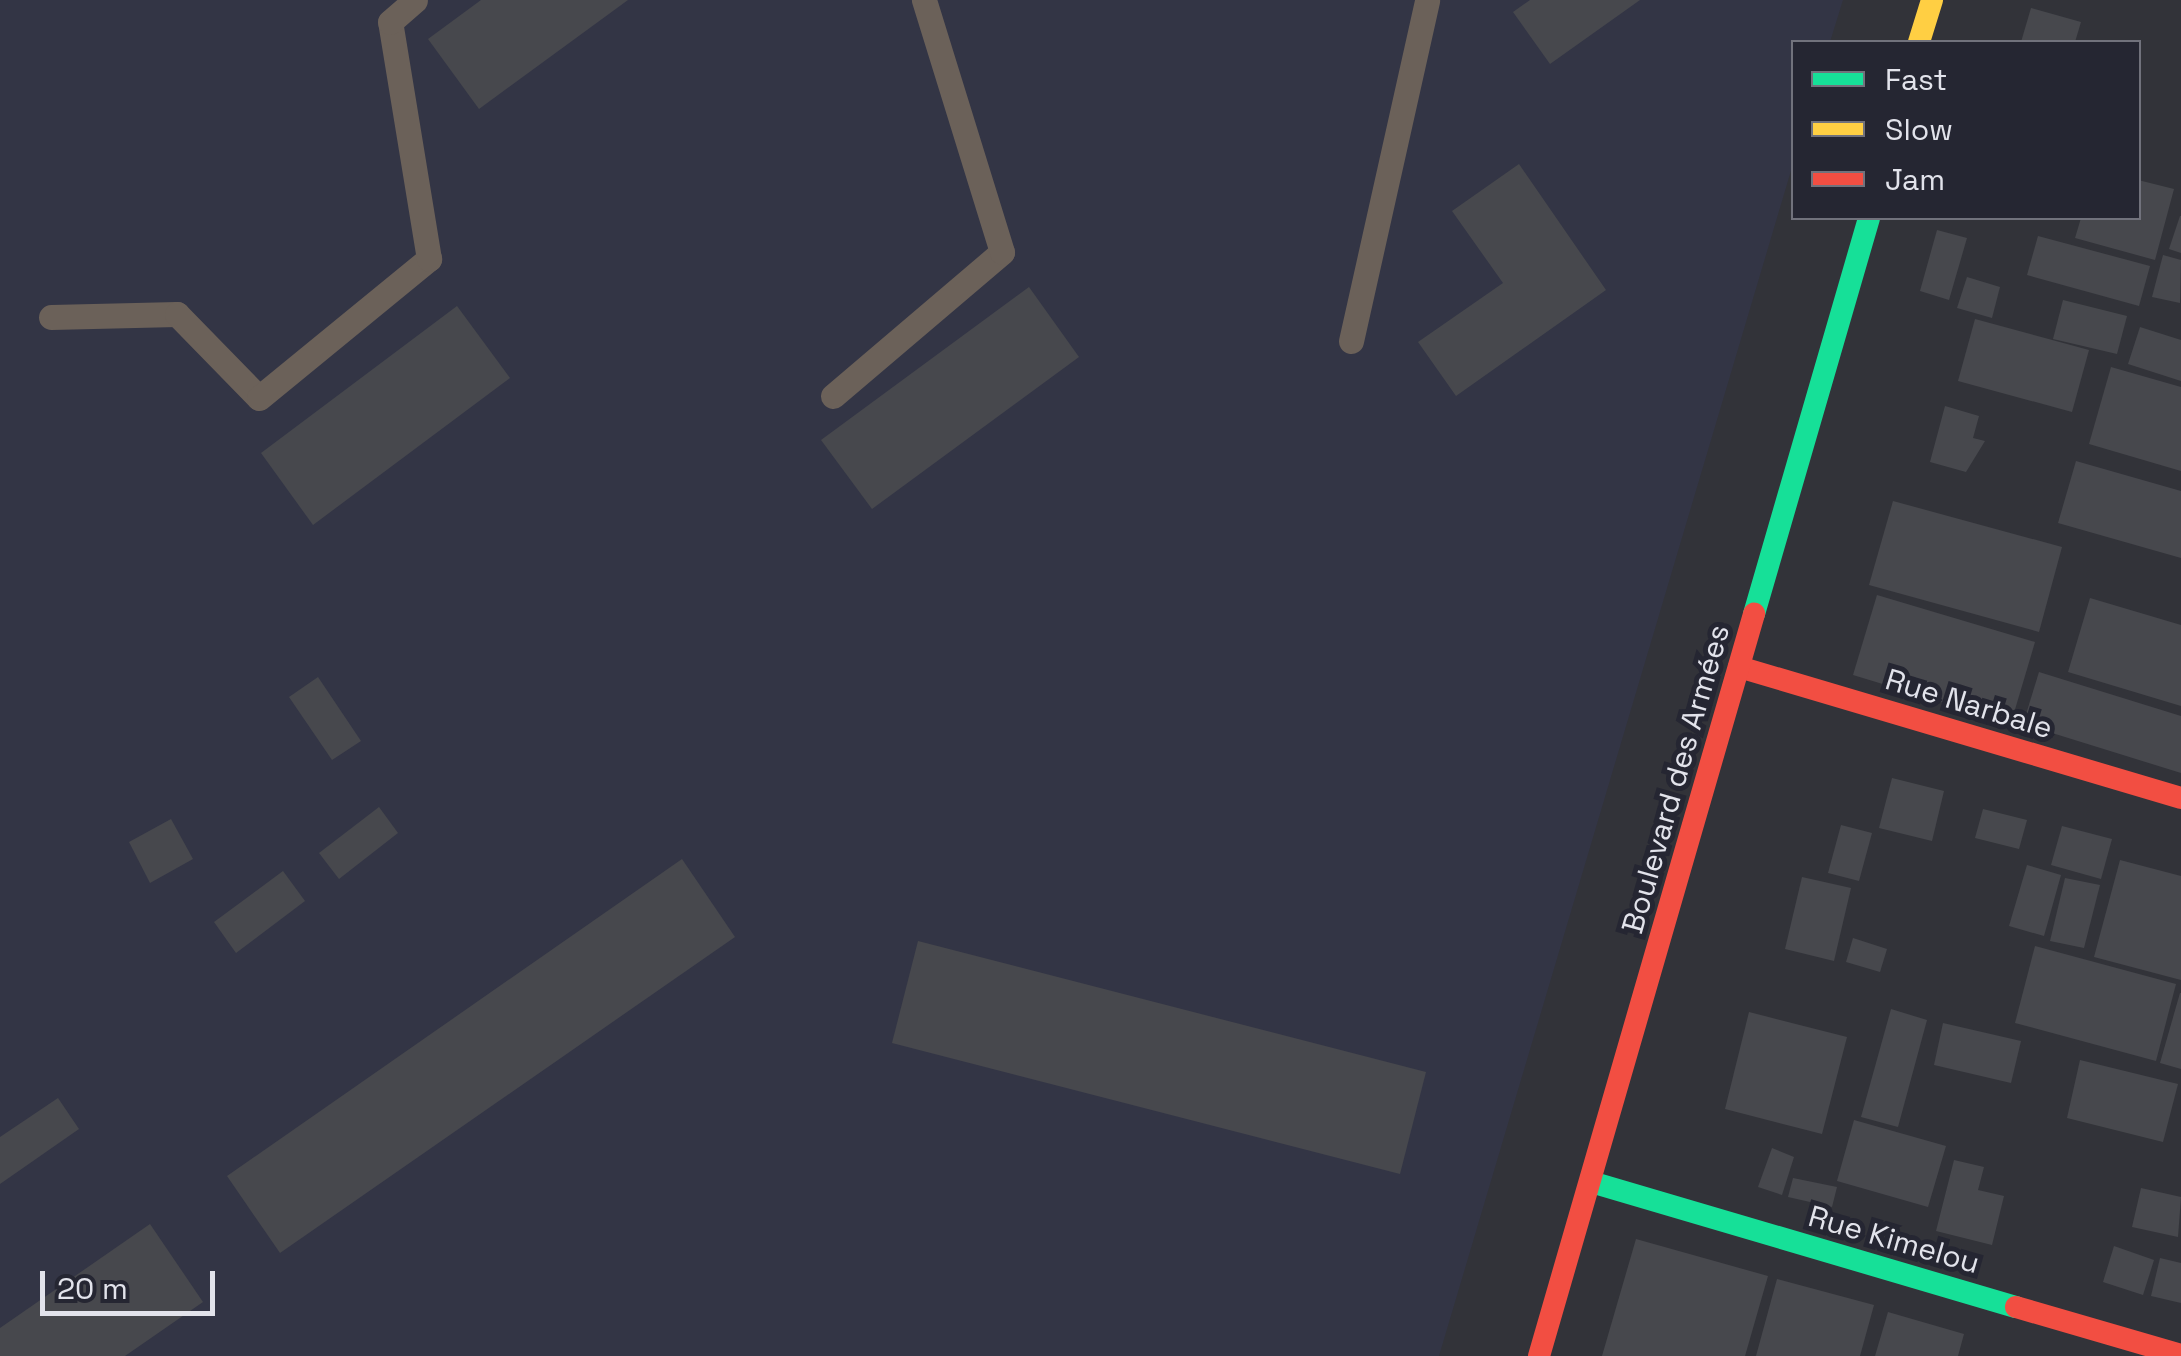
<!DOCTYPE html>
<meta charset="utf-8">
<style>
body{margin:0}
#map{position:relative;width:2181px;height:1356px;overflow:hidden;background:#323339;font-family:"Space Grotesk",sans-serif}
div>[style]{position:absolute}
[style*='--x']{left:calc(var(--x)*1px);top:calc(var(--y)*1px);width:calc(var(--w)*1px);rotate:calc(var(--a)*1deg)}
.built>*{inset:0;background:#333545}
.building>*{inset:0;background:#47484d}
.lane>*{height:25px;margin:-12.5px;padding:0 12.5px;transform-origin:12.5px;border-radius:12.5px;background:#6b6159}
.fast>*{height:22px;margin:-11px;padding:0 11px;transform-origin:11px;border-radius:11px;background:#16e098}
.slow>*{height:22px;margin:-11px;padding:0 11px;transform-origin:11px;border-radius:11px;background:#ffcf43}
.jam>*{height:22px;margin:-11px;padding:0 11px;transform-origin:11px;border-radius:11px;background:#f24e42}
span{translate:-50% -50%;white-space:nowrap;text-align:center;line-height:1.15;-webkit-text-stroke:10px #252632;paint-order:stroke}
.street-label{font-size:30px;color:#e2e3eb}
.legend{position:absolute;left:1791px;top:40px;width:350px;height:180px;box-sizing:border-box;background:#252632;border:2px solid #71727c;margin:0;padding:12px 18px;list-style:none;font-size:30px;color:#e2e3eb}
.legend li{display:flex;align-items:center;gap:20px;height:50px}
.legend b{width:50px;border:2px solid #71727c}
.scale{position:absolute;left:40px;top:1271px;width:175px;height:45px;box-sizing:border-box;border:5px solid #e2e3eb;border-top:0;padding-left:12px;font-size:30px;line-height:35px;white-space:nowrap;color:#e2e3eb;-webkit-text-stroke:8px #252632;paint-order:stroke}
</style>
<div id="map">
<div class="built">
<i style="clip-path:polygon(0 0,1843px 0,1830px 42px,1794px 42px,1793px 164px,1439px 1356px,0 1356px)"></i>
</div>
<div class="building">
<i style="clip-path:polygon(481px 0,628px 0,479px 109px,428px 39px)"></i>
<i style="clip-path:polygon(1530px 0,1640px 0,1550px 64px,1513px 12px)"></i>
<i style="clip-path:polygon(2031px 8px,2081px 22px,2075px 42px,2021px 42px)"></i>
<i style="clip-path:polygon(1519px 164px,1606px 290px,1456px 396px,1418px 342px,1503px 283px,1452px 211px)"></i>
<i style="clip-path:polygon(2138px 180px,2174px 189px,2155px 260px,2075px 238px,2081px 218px,2138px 218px)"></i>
<i style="clip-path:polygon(2180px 216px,2181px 216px,2181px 253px,2169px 249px)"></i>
<i style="clip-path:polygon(1937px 230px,1967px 238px,1949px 300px,1920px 291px)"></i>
<i style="clip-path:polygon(2038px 236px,2150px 266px,2139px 306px,2027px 275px)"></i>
<i style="clip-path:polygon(2163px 255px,2181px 260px,2180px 303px,2152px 297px)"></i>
<i style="clip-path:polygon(1967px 277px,2000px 287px,1992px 318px,1957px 308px)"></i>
<i style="clip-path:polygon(1029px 287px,1079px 357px,872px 509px,821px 440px)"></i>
<i style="clip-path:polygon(2063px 300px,2127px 316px,2117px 354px,2053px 339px)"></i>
<i style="clip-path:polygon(457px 306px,510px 378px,313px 525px,261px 453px)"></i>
<i style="clip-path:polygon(1975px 319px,2089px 350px,2072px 412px,1958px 381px)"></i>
<i style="clip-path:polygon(2140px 327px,2181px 340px,2181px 381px,2128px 364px)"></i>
<i style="clip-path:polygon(2111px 367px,2181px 387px,2181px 471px,2089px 444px)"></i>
<i style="clip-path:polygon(1945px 406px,1979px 416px,1973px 438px,1985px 441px,1966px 472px,1930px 462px)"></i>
<i style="clip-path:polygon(2076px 461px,2181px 491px,2181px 558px,2058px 523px)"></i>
<i style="clip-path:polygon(1893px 501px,2062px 547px,2039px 632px,1869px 585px)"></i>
<i style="clip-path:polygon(1877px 595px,2035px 642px,2011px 723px,1853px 675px)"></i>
<i style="clip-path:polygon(2090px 598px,2181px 625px,2181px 706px,2068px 672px)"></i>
<i style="clip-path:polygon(2039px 672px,2181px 716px,2181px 773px,2023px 724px)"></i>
<i style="clip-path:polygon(318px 677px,361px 741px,332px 760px,289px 697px)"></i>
<i style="clip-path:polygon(1892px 778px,1944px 791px,1932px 841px,1879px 828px)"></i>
<i style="clip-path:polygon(379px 807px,398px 833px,339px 879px,319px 853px)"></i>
<i style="clip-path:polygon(1983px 809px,2027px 820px,2019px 849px,1975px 838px)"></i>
<i style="clip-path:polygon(171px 819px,193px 859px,150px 883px,129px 842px)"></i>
<i style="clip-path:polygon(1841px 825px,1872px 833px,1859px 881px,1828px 873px)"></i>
<i style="clip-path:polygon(2062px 826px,2112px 839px,2101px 879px,2051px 865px)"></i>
<i style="clip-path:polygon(682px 859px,735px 937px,280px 1253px,227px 1176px)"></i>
<i style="clip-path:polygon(2120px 860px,2181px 876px,2181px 980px,2094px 957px)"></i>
<i style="clip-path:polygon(2027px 865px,2061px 875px,2044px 936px,2009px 926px)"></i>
<i style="clip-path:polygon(283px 871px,305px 901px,236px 953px,214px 922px)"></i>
<i style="clip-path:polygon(1802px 877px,1851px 888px,1834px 961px,1785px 949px)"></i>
<i style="clip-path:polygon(2065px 878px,2100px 885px,2084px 948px,2050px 941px)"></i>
<i style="clip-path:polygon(1853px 938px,1887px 949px,1880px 972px,1846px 962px)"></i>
<i style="clip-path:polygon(918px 941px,1426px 1072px,1400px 1174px,892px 1043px)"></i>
<i style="clip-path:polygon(2035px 946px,2176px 984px,2156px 1061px,2015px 1023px)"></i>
<i style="clip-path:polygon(2180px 993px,2181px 993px,2181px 1069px,2160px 1063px)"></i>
<i style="clip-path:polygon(1891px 1009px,1927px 1020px,1898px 1127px,1861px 1117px)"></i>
<i style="clip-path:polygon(1749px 1012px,1847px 1037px,1822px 1134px,1725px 1109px)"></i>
<i style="clip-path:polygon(1943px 1023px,2021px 1041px,2011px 1083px,1934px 1065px)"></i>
<i style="clip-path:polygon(2080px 1060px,2178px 1084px,2163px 1142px,2067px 1118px)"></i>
<i style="clip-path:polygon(58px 1098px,79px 1129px,0 1184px,0 1137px)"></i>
<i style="clip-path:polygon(1854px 1120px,1946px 1146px,1928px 1207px,1837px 1181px)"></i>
<i style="clip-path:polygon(1772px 1148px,1794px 1157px,1782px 1195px,1758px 1187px)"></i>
<i style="clip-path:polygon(1954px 1160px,1984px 1167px,1978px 1190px,2004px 1196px,1992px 1245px,1936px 1231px)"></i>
<i style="clip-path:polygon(1793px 1178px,1837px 1187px,1832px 1207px,1788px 1197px)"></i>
<i style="clip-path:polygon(2141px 1188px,2181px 1197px,2178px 1237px,2132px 1227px)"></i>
<i style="clip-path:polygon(150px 1224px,203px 1302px,125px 1356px,0 1356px,0 1328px)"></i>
<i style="clip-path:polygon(1636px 1239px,1768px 1276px,1745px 1356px,1602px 1356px)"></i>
<i style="clip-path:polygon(2114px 1246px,2154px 1260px,2143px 1295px,2103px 1282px)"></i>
<i style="clip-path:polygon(2160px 1258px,2181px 1263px,2181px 1303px,2151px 1296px)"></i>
<i style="clip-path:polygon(1777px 1279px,1874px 1305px,1860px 1356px,1756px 1356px)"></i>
<i style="clip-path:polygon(1888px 1312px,1964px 1334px,1958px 1356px,1875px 1356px)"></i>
</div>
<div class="lane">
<i style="--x:51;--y:317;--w:126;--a:-1.4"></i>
<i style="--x:177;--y:314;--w:117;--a:45.7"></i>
<i style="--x:259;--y:398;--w:220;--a:-39.3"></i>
<i style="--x:429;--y:259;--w:240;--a:-99.3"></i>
<i style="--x:390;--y:22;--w:33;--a:-41"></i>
<i style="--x:1351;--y:341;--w:349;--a:-77.4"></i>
<i style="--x:833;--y:396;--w:222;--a:-40.4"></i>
<i style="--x:1002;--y:252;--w:264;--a:-107.2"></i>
</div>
<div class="fast">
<i style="--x:1754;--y:614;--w:412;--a:-73.8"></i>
<i style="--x:1591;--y:1182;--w:443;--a:16.4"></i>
</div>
<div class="slow">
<i style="--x:1919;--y:42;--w:44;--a:-72.8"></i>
</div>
<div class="jam">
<i style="--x:1739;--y:667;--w:461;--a:16.5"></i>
<i style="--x:2016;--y:1307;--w:172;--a:16.2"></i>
<i style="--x:1539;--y:1356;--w:773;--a:-73.84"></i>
</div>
<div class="street-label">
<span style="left:1969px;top:704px;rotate:17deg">Rue Narbale</span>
<span style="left:1676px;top:779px;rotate:-74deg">Boulevard des Armées</span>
<span style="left:1894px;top:1240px;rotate:16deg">Rue Kimelou</span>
</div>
<ul class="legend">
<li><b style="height:12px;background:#16e098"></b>Fast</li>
<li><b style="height:12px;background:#ffcf43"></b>Slow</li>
<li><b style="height:12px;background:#f24e42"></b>Jam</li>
</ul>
<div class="scale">20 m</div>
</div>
